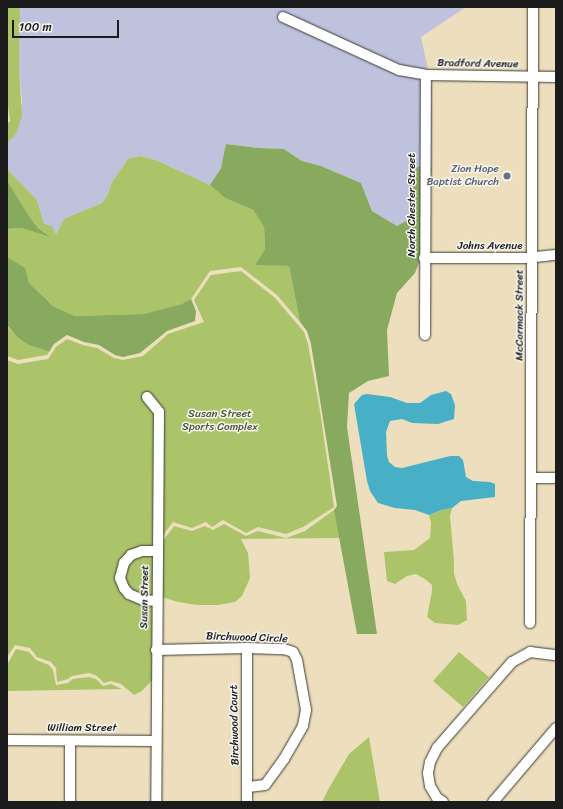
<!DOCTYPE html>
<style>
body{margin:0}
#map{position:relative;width:563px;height:809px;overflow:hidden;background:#eddfbd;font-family:Sriracha,sans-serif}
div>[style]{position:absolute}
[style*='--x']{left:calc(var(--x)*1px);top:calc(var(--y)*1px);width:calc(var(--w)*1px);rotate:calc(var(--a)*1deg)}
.industrial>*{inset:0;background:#bfc2dd}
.green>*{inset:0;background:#abc46a}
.forest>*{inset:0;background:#88aa5e}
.water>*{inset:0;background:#47afc6}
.roads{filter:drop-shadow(0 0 1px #3b3934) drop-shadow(0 0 1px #3b3934)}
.minor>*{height:10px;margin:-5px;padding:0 5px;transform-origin:5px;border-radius:5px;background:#fff}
.dots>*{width:11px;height:11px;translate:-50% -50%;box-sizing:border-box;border:2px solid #f6f6f2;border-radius:50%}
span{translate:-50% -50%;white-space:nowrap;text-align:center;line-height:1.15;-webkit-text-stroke:3px #f6f6f2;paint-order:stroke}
.street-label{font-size:11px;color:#1c1c1c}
.worship-label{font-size:11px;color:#5b616d}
.right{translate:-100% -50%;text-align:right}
.park-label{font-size:11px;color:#4e5737}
.frame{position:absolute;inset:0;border:8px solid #1c1c1c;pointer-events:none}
.scale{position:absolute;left:12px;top:20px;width:107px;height:18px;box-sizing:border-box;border:2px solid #1c1c1c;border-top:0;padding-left:5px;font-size:12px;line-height:14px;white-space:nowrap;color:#1c1c1c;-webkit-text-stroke:3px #f6f6f2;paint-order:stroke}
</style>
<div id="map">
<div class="industrial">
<i style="clip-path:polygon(20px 7px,466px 7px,421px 37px,432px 88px,432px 168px,425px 164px,409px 183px,409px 219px,397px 226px,372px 211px,361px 183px,321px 166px,302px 161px,284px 149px,259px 148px,227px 144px,221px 168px,210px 185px,158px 161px,140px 156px,128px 159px,112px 182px,108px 194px,102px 203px,64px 219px,56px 236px,44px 224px,37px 200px,7px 169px,7px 143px,15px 134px,22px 102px,19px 70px)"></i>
</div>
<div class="green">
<i style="clip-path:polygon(7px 7px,20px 7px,19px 70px,22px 116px,16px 134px,7px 143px,7px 124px,10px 121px,7px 100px)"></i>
<i style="clip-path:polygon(140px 156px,158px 161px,210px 185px,225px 198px,253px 210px,264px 227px,265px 249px,256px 264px,289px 266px,300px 322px,277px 295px,241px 267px,210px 271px,191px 299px,183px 304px,143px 314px,75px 316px,53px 306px,29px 283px,24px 268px,7px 257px,7px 229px,21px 228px,50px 236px,38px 228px,29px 216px,7px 180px,7px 169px,37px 200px,44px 224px,52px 226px,56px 235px,64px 219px,102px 203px,108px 194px,112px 182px,128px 159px)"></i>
<i style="clip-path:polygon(241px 271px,275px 298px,304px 332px,308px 344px,320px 411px,334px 507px,303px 527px,286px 534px,258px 527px,246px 533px,223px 520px,212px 527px,206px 522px,192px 528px,173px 522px,157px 543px,156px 676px,142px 691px,134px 695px,121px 684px,111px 681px,104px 683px,97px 676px,89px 673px,72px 676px,68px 679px,57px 682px,56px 668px,51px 662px,37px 657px,30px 648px,15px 645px,7px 657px,7px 360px,18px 364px,48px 359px,56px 347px,67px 339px,83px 345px,97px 348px,114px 358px,123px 360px,143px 356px,168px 334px,204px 322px,194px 300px,211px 275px)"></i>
<i style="clip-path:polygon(7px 326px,17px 337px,49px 352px,47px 355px,18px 360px,7px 356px)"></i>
<i style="clip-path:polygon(452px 508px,450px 516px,454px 561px,454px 573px,457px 584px,466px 601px,467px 620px,458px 625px,435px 623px,427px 617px,432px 591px,432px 585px,425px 579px,416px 574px,407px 576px,395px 584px,387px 581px,384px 552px,414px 550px,430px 538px,431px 523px,429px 515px,441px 510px)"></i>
<i style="clip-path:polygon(334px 510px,340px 538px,241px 539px,248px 553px,250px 578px,242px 596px,235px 602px,218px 605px,197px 605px,178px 602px,162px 597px,161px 544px,174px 526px,192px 531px,205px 526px,213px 530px,224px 524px,246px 536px,258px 531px,286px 538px,305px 531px)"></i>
<i style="clip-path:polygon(16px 649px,29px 652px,36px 660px,49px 665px,53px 670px,56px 685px,68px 683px,73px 679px,89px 677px,96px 679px,103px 686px,111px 684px,122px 689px,7px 691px,7px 665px)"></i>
<i style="clip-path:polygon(459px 652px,489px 677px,463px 707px,433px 681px)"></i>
<i style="clip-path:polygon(369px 737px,380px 802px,322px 802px,329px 788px,349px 754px)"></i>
</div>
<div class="forest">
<i style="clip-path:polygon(226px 144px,259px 148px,284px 149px,302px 161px,321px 166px,361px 183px,372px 211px,397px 226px,409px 219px,409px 183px,413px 169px,425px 164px,432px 168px,421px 257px,415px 273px,397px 293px,387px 330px,389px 376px,368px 381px,349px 393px,347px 427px,377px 634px,357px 634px,334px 510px,337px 506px,311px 344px,307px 331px,300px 322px,289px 266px,255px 265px,265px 249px,264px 227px,253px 210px,225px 198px,210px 185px,221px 168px)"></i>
<i style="clip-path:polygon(7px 180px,29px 216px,38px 228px,51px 237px,21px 228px,7px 229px)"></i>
<i style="clip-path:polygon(7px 257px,25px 268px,29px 283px,53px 306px,75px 316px,143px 314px,182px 304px,191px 299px,196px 311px,195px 321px,167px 331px,140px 353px,123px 357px,115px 355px,99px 345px,84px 342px,67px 335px,54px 344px,49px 352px,42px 349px,29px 345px,17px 337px,7px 325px)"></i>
</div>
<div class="water">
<i style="clip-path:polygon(446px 391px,451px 394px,455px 405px,454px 419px,438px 424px,412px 423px,402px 419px,390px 421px,386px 432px,387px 456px,389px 462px,395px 467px,402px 468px,450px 456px,459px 456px,463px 460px,466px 477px,473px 481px,490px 482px,495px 484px,495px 497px,461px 501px,452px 508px,441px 510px,429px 515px,415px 510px,395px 508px,378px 503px,370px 491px,367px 481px,354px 404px,362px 395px,367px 394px,390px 397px,407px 403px,420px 403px,431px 395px)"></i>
</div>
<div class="roads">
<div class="minor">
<i style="--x:283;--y:17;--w:128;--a:24.6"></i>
<i style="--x:399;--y:70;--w:27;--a:10"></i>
<i style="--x:426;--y:75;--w:130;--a:0.9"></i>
<i style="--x:424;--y:258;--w:102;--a:0"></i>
<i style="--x:526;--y:258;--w:30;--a:-6"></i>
<i style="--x:425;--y:335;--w:260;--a:-89.8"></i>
<i style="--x:147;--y:397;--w:19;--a:51"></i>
<i style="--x:159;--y:412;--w:390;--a:90.4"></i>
<i style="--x:532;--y:478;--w:24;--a:0"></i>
<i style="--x:157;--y:601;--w:14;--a:-176"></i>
<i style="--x:143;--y:600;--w:15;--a:-157"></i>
<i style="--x:129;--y:594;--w:8;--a:-130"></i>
<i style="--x:124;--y:588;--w:11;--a:-112"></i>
<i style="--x:120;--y:578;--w:16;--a:-75"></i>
<i style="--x:124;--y:563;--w:11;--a:-49"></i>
<i style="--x:131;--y:555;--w:12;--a:-20"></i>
<i style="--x:142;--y:551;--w:15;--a:0"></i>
<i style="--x:530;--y:623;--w:616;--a:-89.72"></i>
<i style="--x:247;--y:648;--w:154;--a:90"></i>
<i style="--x:156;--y:650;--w:91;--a:-1.3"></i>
<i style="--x:247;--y:648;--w:37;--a:2"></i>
<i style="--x:284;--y:649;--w:9;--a:18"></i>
<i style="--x:293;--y:652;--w:9;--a:63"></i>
<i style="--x:297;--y:660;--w:51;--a:79.8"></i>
<i style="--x:306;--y:710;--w:16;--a:101"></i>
<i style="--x:303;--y:726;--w:38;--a:120"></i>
<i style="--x:284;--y:759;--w:32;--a:126"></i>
<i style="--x:265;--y:785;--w:17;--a:173"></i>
<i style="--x:7;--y:740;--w:149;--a:0.4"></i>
<i style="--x:70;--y:741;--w:61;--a:90"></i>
<i style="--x:443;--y:802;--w:7;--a:-146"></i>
<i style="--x:437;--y:798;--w:14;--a:-120"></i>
<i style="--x:430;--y:786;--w:13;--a:-99"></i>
<i style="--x:428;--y:773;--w:11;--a:-80"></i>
<i style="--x:430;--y:762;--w:16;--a:-63"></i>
<i style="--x:437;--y:748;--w:114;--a:-48.9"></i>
<i style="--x:512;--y:662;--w:21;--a:-29"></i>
<i style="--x:530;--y:652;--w:26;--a:7"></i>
<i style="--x:493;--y:802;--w:97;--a:-49.6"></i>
</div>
</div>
<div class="dots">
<i style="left:507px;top:176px;background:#6b7280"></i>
</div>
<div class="street-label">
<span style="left:478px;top:64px;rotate:1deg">Bradford Avenue</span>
<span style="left:412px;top:205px;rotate:-90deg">North Chester Street</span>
<span style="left:490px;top:246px">Johns Avenue</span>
<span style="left:520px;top:315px;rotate:-90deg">McCormack Street</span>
<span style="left:145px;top:597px;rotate:-89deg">Susan Street</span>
<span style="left:247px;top:638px;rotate:2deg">Birchwood Circle</span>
<span style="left:235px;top:725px;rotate:-91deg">Birchwood Court</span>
<span style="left:82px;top:728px">William Street</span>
</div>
<div class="worship-label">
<span class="right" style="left:499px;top:176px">Zion Hope<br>Baptist Church</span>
</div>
<div class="park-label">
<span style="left:220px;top:421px">Susan Street<br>Sports Complex</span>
</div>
<div class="frame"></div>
<div class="scale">100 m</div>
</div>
